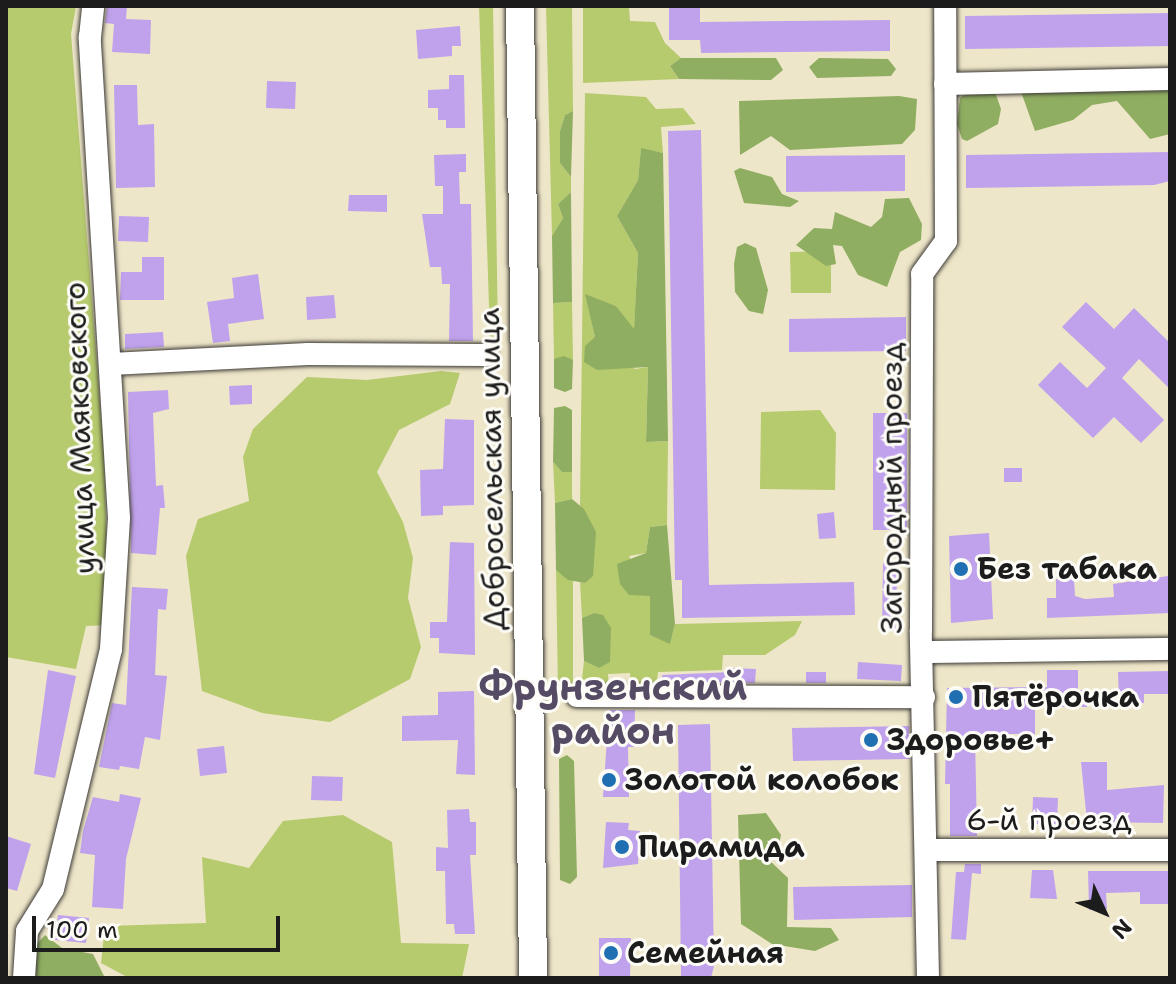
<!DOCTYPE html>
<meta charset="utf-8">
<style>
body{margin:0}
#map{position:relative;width:1176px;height:984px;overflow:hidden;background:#eee6c9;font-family:"Shantell Sans",sans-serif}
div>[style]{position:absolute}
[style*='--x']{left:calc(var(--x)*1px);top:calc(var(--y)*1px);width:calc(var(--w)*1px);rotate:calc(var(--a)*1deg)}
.green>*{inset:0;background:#b6ca6e}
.forest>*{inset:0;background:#90ae61}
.building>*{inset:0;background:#c0a2ec}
.roads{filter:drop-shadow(0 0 2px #3c3a36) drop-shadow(0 0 2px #3c3a36)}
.minor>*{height:22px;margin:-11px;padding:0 11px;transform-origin:11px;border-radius:11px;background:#fff}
.major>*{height:28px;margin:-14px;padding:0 14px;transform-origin:14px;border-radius:14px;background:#fff}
.dots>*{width:22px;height:22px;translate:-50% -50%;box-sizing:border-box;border:4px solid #fdfcf7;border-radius:50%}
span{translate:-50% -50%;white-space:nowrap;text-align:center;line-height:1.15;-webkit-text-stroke:6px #fdfcf7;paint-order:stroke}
.street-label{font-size:30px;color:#1c1c1c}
.poi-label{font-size:30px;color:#1c1c1c;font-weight:700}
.left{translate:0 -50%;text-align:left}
.district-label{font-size:38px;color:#554b65;font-weight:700}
.frame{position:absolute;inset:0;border:8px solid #1c1c1c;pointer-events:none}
.north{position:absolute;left:1064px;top:872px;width:80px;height:80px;-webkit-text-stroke:6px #fdfcf7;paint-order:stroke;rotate:134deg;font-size:22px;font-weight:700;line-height:32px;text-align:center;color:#1c1c1c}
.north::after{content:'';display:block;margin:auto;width:28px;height:36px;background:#1c1c1c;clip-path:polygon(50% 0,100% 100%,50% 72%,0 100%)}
.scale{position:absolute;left:32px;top:916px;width:248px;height:36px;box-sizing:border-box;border:4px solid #1c1c1c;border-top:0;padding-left:10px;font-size:24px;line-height:28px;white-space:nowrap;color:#1c1c1c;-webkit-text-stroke:6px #fdfcf7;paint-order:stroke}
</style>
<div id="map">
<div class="green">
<i style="clip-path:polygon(6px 6px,76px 6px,71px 34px,104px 454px,109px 625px,86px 626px,76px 669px,6px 657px)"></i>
<i style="clip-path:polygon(479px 6px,493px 6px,498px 340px,490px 336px)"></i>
<i style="clip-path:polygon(546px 6px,572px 6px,573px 111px,565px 115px,560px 131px,560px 163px,571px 177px,571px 192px,558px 204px,563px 218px,552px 236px)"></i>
<i style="clip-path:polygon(583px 6px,629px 6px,630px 21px,655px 22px,665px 43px,681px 58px,670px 66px,679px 79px,583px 83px)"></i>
<i style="clip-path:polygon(585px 93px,646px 97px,656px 109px,683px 108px,696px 124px,661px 127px,663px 153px,641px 149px,638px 180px,617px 216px,638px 253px,634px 331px,616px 306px,586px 295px,595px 337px,635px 369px,648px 367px,646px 442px,668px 441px,667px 525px,650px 527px,646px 553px,629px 556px,650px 596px,650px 635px,670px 643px,675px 624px,802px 621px,795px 635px,765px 655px,723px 655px,722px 670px,658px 672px,656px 690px,631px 691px,630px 673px,608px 674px,609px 692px,586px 690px,582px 679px,584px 661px,599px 668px,594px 613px,582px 618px,580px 582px,585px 583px,580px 506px)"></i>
<i style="clip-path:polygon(831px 251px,831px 293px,791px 293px,790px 252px)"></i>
<i style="clip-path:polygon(572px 302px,573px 360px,554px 359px,553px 303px)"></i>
<i style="clip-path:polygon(441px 371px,460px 373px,450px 404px,399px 430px,377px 472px,403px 522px,413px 558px,408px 598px,421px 647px,410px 679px,330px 722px,262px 713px,202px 691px,186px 556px,198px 519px,249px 501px,243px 457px,253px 429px,307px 377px,367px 380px)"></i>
<i style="clip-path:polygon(820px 410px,836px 433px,835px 490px,760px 489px,761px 412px)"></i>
<i style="clip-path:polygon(553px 462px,562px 472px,572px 472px,572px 499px,555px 503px)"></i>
<i style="clip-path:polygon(556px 570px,573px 581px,573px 690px,558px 689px)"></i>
<i style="clip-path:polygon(343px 815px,392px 842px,401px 943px,469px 944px,462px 978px,129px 978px,101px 963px,105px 926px,206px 923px,202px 857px,249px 868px,283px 821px)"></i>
</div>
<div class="forest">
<i style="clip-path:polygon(681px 58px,776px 58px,783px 70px,771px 80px,679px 79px,670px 66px)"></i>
<i style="clip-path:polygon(819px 58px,888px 59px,896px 69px,891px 76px,817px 78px,809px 67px)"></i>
<i style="clip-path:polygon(1170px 87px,1170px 134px,1150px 139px,1117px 101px,1092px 105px,1073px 120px,1035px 131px,1020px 89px)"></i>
<i style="clip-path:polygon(969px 91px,995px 92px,1001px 109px,998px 124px,967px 141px,962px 139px,957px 124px,960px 98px)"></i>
<i style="clip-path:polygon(899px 96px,917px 99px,915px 130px,902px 144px,790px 150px,771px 136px,740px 155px,739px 101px)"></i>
<i style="clip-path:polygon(573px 111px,571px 177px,560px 163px,560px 131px,565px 115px)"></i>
<i style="clip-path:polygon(641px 148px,663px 153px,668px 441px,646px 442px,648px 367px,597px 370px,584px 362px,585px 346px,595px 337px,585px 294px,616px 306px,634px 329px,638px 253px,617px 216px,638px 180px)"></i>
<i style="clip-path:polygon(740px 168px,772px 177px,782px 194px,799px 201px,790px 207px,744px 203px,734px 171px)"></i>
<i style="clip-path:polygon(571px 192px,572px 302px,553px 303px,552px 236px,563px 218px,558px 204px)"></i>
<i style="clip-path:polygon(909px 198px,922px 224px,921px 240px,900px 252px,887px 287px,858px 275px,842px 246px,833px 245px,836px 264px,826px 266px,796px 245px,814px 228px,832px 229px,835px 212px,871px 227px,882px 217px,885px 199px)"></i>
<i style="clip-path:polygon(745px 243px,756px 248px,768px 290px,763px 314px,749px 311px,735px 292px,734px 264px,737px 247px)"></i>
<i style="clip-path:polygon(564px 356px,573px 360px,572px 389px,565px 392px,554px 388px,554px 359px)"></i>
<i style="clip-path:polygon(565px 406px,572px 410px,572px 472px,562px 472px,553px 462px,554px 408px)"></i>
<i style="clip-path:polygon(572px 499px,584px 509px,596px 532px,593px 576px,585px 583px,568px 580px,556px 570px,555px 503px)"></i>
<i style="clip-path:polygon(667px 525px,675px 624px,670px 644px,650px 635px,650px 596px,629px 595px,620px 584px,617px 564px,646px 553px,650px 527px)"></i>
<i style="clip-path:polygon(594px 613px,603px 615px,611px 628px,610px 662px,599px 668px,584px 661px,582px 618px)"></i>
<i style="clip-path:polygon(567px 755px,574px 761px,577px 877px,570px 884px,560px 880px,559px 759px)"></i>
<i style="clip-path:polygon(766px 813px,781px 835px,777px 854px,767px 858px,788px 878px,787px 927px,831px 928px,839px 940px,815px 951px,772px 944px,741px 924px,738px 815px)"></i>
<i style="clip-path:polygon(45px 935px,62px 948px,93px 954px,105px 978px,34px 978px,34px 947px)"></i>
</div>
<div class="building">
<i style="clip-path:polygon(107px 6px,127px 6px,126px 19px,151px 20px,150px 54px,112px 52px,114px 24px,105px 23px)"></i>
<i style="clip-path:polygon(669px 6px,700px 6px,700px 22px,890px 20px,890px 51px,701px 53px,700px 40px,669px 40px)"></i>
<i style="clip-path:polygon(1170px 13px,1170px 46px,965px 49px,965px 16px)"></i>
<i style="clip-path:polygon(460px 26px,461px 46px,452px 46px,452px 56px,418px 59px,416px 30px)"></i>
<i style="clip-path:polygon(449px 75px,464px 75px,465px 128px,446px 128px,446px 120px,438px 120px,438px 108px,428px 108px,428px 90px,449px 89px)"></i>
<i style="clip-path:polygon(267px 81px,296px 82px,295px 109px,266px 108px)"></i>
<i style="clip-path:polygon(114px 85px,137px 85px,138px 125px,154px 124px,155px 187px,116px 188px)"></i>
<i style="clip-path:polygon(701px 130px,709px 585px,854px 582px,855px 615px,682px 618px,682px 580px,675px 580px,668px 131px)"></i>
<i style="clip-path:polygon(1170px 152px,1170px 181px,1154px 185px,966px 188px,966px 155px)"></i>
<i style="clip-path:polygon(466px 154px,466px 172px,459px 172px,460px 204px,471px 204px,473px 341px,449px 341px,450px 284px,442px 284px,441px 267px,430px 267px,422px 214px,443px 214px,443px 186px,435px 186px,434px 155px)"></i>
<i style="clip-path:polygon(905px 155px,905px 191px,786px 192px,786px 156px)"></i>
<i style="clip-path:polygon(349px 195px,387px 195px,387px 212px,348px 211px)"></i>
<i style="clip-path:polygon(119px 216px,149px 217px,148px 242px,118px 241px)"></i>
<i style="clip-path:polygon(142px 257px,164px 257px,164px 300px,120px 300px,121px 272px,142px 272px)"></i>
<i style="clip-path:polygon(258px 274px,264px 319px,228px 324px,230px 341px,213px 343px,207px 302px,234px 298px,232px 278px)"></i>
<i style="clip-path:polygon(334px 295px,336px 318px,307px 320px,306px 297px)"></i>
<i style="clip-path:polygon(1086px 302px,1114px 329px,1134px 308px,1170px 343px,1170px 389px,1139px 359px,1122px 378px,1164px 420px,1141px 443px,1114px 417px,1093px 438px,1038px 385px,1060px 362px,1087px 388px,1106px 368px,1062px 327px)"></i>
<i style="clip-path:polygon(906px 317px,906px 351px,789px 352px,789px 319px)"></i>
<i style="clip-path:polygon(163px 332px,164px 347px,125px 349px,125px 334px)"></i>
<i style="clip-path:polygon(252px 385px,252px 404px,230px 405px,229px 386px)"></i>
<i style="clip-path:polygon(168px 390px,169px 409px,153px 413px,156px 486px,163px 485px,165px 508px,160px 508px,156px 555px,131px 553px,128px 392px)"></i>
<i style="clip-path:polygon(873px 413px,907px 413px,907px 530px,873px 530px)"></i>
<i style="clip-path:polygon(445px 419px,474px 420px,474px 505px,443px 506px,443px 515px,421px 516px,420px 470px,443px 469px)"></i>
<i style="clip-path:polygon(1004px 468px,1022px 468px,1022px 482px,1004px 482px)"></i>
<i style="clip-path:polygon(834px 512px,836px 538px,819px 539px,817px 514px)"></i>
<i style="clip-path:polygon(989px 533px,993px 619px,951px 623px,949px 536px)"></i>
<i style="clip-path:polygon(450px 542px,474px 543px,475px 655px,439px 653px,439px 638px,430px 638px,430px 622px,447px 622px)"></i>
<i style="clip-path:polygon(883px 563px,897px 563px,896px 631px,882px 631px)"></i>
<i style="clip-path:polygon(1168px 576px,1170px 613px,1047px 618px,1047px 598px,1056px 598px,1056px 579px,1074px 579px,1075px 596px,1085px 599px,1114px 597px,1113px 584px)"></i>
<i style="clip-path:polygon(132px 587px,168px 589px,166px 610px,158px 609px,155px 675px,167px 676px,160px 740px,145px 737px,139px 769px,120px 766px,119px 770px,99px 767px,112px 703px,126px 705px)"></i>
<i style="clip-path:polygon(858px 662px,902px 665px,901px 681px,857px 679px)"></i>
<i style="clip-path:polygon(733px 668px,756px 669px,755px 683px,662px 682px,662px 675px,733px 672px)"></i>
<i style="clip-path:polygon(48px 670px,76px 676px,55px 778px,34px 774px)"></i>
<i style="clip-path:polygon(1047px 670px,1078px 670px,1078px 690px,1087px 690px,1087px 707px,1035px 707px,1035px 734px,975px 734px,977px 836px,950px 836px,950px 784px,945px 784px,947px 688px,1047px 687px)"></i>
<i style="clip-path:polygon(1170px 671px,1170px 694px,1144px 694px,1144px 703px,1119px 704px,1118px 672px)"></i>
<i style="clip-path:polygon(806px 672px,826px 672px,826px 683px,806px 683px)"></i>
<i style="clip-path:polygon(474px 691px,475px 775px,456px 774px,458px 740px,402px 741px,402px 716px,438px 715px,438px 692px)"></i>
<i style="clip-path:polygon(609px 710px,635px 710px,634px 747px,628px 747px,629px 797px,603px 797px)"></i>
<i style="clip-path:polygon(710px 724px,714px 966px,711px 978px,681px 978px,678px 725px)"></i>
<i style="clip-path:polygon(909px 726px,910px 759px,793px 761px,792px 728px)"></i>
<i style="clip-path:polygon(224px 746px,227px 773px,200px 776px,197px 749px)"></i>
<i style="clip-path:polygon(1081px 762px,1107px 762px,1107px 790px,1164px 785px,1163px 823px,1087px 822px)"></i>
<i style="clip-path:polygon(312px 776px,343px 777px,342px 801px,311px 800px)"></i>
<i style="clip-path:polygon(120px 794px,141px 798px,126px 859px,123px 909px,92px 907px,95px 855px,80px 853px,83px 831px,93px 797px,119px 802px)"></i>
<i style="clip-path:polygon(1033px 797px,1058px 798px,1057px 824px,1032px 824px)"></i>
<i style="clip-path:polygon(469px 809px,470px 822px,476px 822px,476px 855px,470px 855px,475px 934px,455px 934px,454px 924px,446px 924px,445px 871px,436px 871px,436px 847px,448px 848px,447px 810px)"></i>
<i style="clip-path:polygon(606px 822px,629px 823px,628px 830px,640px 831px,638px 864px,603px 868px)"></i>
<i style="clip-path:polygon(6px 836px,31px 844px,17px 891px,6px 888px)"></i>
<i style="clip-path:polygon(965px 864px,981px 864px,981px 874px,972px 873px,966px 940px,951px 939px,956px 872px,964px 872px)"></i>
<i style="clip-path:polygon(1032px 870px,1053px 870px,1057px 899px,1030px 898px)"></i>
<i style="clip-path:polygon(1088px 871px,1170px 871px,1170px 904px,1140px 904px,1140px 892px,1106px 893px,1107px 909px,1089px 910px)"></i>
<i style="clip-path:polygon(912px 885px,912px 917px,794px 920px,793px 887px)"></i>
<i style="clip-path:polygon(58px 915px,89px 918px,86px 943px,55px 940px)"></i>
<i style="clip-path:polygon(599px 938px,631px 938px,630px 978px,599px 978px)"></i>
</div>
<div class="roads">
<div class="minor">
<i style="--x:945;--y:84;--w:225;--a:-1.3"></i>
<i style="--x:111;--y:364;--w:197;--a:-2.9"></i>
<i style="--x:308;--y:354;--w:178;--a:0.3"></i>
<i style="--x:922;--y:652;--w:248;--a:-0.7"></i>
<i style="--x:577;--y:696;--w:347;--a:0.2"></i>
<i style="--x:927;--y:850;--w:243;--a:0"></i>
<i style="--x:24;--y:978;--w:47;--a:-86.3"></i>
<i style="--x:27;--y:931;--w:49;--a:-58.2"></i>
<i style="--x:53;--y:889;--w:247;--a:-76.4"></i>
<i style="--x:111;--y:649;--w:131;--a:-86.5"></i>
<i style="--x:119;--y:518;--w:482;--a:-93.5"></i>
<i style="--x:90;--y:37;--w:31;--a:-84"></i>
<i style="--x:928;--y:978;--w:348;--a:-91.2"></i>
<i style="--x:921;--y:630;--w:356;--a:-89.8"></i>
<i style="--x:922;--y:274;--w:41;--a:-54"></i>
<i style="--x:946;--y:241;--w:235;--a:-90.2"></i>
</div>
<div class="major">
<i style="--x:520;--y:6;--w:972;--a:89.23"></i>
</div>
</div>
<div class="dots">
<i style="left:961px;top:569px;background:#1f6fb2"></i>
<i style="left:956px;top:697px;background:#1f6fb2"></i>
<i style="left:871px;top:740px;background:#1f6fb2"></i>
<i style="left:609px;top:780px;background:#1f6fb2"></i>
<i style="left:622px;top:847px;background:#1f6fb2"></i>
<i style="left:611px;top:953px;background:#1f6fb2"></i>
</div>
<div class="street-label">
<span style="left:80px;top:428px;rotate:-92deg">улица Маяковского</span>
<span style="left:492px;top:469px;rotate:-91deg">Добросельская улица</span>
<span style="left:892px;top:488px;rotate:-90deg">Загородный проезд</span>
<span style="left:1049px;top:820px">6-й проезд</span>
</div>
<div class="poi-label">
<span class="left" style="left:977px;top:569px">Без табака</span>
<span class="left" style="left:972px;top:697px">Пятёрочка</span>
<span class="left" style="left:887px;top:740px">Здоровье+</span>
<span class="left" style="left:625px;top:780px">Золотой колобок</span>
<span class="left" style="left:638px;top:847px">Пирамида</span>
<span class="left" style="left:627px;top:953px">Семейная</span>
</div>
<div class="district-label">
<span style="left:613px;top:709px">Фрунзенский<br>район</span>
</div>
<div class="frame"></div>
<div class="north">N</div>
<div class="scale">100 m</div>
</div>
